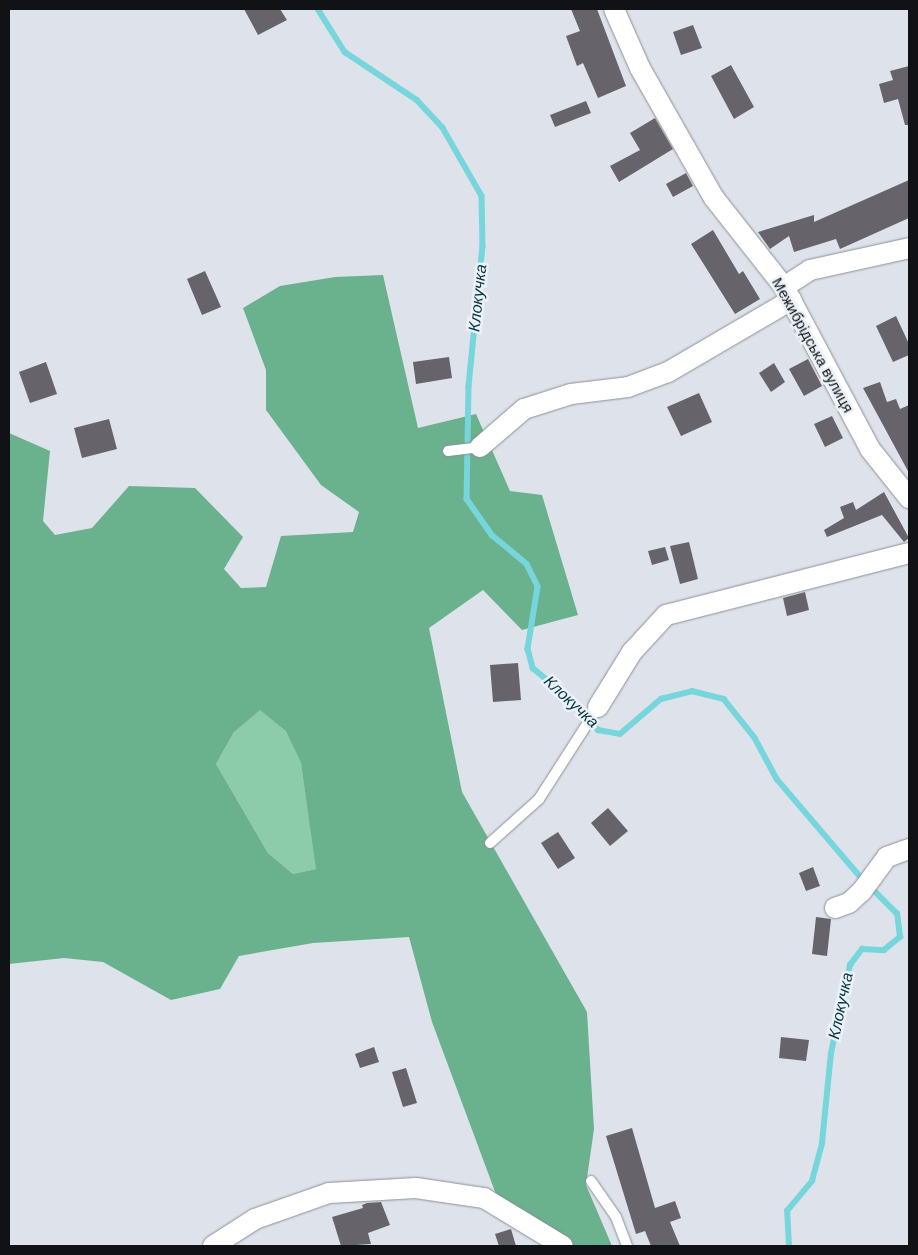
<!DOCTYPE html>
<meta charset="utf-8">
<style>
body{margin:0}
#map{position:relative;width:918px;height:1255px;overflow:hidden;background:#dee3eb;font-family:Arial,sans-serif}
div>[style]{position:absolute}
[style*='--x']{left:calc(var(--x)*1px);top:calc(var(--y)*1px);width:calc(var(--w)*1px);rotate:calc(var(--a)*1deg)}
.green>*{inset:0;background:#8dccab}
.forest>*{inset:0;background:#6ab18d}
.stream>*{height:5.5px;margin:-2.75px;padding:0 2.75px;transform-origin:2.75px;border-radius:2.75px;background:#77d5dc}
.building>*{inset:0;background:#67636a}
.roads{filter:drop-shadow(0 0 1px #8b9098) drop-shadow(0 0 1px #8b9098)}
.service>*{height:10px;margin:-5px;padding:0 5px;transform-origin:5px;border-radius:5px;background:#fff}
.minor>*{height:20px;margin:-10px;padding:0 10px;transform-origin:10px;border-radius:10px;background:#fff}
span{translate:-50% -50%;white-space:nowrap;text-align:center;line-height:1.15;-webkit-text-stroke:5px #ebf1f8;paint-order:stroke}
.street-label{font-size:15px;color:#101215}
.water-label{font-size:16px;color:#07373a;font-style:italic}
.frame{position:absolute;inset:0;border:10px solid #101215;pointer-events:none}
</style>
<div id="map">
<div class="green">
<i style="clip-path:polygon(260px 709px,287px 731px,301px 763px,317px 869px,293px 874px,268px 853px,216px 764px,234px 732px)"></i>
</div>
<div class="forest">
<i style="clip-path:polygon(evenodd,383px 275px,418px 428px,476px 414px,510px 491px,542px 495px,578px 615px,522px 630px,483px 590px,429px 628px,462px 792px,587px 1012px,594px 1129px,586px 1185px,612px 1246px,562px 1246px,497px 1197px,432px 1022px,409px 937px,313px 943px,239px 956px,220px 989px,171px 1000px,103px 962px,64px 958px,9px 964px,9px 433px,50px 451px,43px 521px,55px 535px,92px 528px,129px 486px,195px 488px,243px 537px,224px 569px,241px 588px,266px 587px,281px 536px,353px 532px,359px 512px,321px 485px,266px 410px,266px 370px,243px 308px,280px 286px,335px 277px,383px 275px,260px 710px,286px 731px,301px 763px,316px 869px,293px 874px,268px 853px,216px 764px,234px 732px,260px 710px)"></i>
</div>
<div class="stream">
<i style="--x:318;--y:9;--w:51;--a:57.9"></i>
<i style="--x:345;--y:52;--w:87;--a:33.7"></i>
<i style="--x:417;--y:100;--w:38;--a:47"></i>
<i style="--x:443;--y:128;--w:78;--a:60.2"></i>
<i style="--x:482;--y:196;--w:50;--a:88.9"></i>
<i style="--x:483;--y:246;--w:142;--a:95.7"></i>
<i style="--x:469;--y:387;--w:112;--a:91"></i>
<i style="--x:467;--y:499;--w:44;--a:55.2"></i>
<i style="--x:492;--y:535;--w:45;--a:39.6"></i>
<i style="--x:527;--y:564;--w:25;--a:64"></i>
<i style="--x:538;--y:587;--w:63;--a:99.2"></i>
<i style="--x:528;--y:649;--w:20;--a:75"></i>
<i style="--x:533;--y:668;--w:53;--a:39.7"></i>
<i style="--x:574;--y:702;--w:37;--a:49"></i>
<i style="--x:598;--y:730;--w:22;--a:10"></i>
<i style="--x:620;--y:734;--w:54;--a:-40.5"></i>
<i style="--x:661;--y:699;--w:32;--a:-14"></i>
<i style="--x:692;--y:691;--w:33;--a:14"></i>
<i style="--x:724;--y:699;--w:50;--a:51.5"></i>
<i style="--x:755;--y:738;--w:47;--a:61.8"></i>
<i style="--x:777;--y:779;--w:134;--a:49.5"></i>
<i style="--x:789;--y:1246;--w:35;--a:-93"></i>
<i style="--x:787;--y:1211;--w:39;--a:-50"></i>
<i style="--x:812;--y:1181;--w:39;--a:-75"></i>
<i style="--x:822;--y:1143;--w:90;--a:-84.3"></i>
<i style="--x:831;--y:1053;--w:90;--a:-77.8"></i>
<i style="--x:850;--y:965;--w:20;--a:-53"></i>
<i style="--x:862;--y:949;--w:22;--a:3"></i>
<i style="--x:884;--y:950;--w:21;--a:-39"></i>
<i style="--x:900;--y:937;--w:23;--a:-97"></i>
<i style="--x:897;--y:914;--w:38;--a:-135"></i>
</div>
<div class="building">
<i style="clip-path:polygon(244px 9px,280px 9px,287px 20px,258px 35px)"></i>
<i style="clip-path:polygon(571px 9px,597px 9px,626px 86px,598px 98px,583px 63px,577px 66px,566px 36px,580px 31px)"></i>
<i style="clip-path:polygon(693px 25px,702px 48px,681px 55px,673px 32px)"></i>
<i style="clip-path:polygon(731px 65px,754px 107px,734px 119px,711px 76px)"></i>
<i style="clip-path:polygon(909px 66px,909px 125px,905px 125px,898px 99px,884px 103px,879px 84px,893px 80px,890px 71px)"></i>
<i style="clip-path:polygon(586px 101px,591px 113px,555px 127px,550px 115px)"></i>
<i style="clip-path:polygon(655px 118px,673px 149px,619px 182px,610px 166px,640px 150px,630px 133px)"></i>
<i style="clip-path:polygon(686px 173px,693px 186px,673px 197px,666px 184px)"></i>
<i style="clip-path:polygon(909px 180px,909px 218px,840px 249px,836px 239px,794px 252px,789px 236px,770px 249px,758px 232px,814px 215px,814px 222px)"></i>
<i style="clip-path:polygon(713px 230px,739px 274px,743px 271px,760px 299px,735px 314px,691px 244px)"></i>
<i style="clip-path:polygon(205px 271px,221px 307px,202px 315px,187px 279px)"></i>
<i style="clip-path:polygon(896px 316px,909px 344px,909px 355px,893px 362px,876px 326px)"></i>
<i style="clip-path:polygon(449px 357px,452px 378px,416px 384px,413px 362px)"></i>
<i style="clip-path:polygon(808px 359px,822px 386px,804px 396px,789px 369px)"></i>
<i style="clip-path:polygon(46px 362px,57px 394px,30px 403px,19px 372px)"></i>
<i style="clip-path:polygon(774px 363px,785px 382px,771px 392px,759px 373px)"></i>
<i style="clip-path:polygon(880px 382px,887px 402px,896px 399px,900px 409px,909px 405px,909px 473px,863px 388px)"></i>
<i style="clip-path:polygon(699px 393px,712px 422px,681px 436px,667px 407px)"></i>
<i style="clip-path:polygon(832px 416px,843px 438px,825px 447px,814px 424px)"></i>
<i style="clip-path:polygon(109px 419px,117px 449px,82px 458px,74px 428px)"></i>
<i style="clip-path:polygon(884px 492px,909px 538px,904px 542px,882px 515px,827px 537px,824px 530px,844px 518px,840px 507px,853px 502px,856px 510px)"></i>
<i style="clip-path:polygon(689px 542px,698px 579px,680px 584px,670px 546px)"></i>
<i style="clip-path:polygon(665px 547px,669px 560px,652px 565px,648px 551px)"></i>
<i style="clip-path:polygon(805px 592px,809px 610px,787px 616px,783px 598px)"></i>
<i style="clip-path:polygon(518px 663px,521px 700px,493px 702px,490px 665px)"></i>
<i style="clip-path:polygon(608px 808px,628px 831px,610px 846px,591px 823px)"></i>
<i style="clip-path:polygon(558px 832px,575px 858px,558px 869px,541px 843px)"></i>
<i style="clip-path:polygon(813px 867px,820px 886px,806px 891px,799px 873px)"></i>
<i style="clip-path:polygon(816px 917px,831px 919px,827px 956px,812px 954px)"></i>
<i style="clip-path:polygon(781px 1037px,809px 1040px,806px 1061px,779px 1058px)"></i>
<i style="clip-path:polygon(374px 1047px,379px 1062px,360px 1068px,355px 1054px)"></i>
<i style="clip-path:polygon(406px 1068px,417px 1103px,403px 1107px,392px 1072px)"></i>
<i style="clip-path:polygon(632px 1128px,655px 1208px,675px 1201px,681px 1218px,670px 1222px,680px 1246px,651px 1246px,645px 1231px,636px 1234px,606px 1136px)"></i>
<i style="clip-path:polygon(381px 1202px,390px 1225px,368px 1233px,371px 1244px,341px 1246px,332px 1217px,363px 1208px,362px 1205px,367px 1203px)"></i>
<i style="clip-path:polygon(511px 1229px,516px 1246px,499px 1246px,495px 1234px)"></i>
</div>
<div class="roads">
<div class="service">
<i style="--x:448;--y:451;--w:32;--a:-7"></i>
<i style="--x:490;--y:843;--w:66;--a:-41.9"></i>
<i style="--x:539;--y:799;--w:109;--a:-57.3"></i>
<i style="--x:591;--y:1181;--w:44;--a:55.2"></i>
<i style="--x:616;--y:1217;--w:31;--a:69"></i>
</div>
<div class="minor">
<i style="--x:614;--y:9;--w:64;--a:66.2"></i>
<i style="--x:640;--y:68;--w:150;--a:60.4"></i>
<i style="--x:714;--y:198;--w:113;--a:51.8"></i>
<i style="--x:784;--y:287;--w:183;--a:62"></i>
<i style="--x:870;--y:449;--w:63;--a:51.5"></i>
<i style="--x:784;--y:287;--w:31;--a:-33"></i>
<i style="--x:810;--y:270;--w:101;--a:-12.5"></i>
<i style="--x:480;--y:447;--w:58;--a:-40.8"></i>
<i style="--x:524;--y:409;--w:49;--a:-17.7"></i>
<i style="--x:571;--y:394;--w:57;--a:-7"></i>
<i style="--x:628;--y:387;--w:43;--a:-20.6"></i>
<i style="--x:668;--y:372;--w:143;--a:-30.3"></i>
<i style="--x:598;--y:707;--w:65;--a:-58.3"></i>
<i style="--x:632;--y:652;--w:50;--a:-47.4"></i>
<i style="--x:666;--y:615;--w:251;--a:-14.3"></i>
<i style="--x:835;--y:908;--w:15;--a:-20"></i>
<i style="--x:849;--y:903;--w:18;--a:-43"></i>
<i style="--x:862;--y:891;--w:42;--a:-53.7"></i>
<i style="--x:887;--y:857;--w:23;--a:-20"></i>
<i style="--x:213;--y:1246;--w:50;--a:-32.7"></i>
<i style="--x:255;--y:1219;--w:78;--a:-19.4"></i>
<i style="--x:329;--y:1193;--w:87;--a:-3.3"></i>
<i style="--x:416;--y:1188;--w:69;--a:8.4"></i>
<i style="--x:484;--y:1198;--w:92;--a:31.3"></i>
</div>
</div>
<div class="street-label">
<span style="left:813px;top:345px;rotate:61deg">Межибрідська вулиця</span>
</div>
<div class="water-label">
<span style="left:478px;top:298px;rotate:-84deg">Клокучка</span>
<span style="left:571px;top:702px;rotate:43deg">Клокучка</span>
<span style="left:841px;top:1006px;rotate:-78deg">Клокучка</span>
</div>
<div class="frame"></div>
</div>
